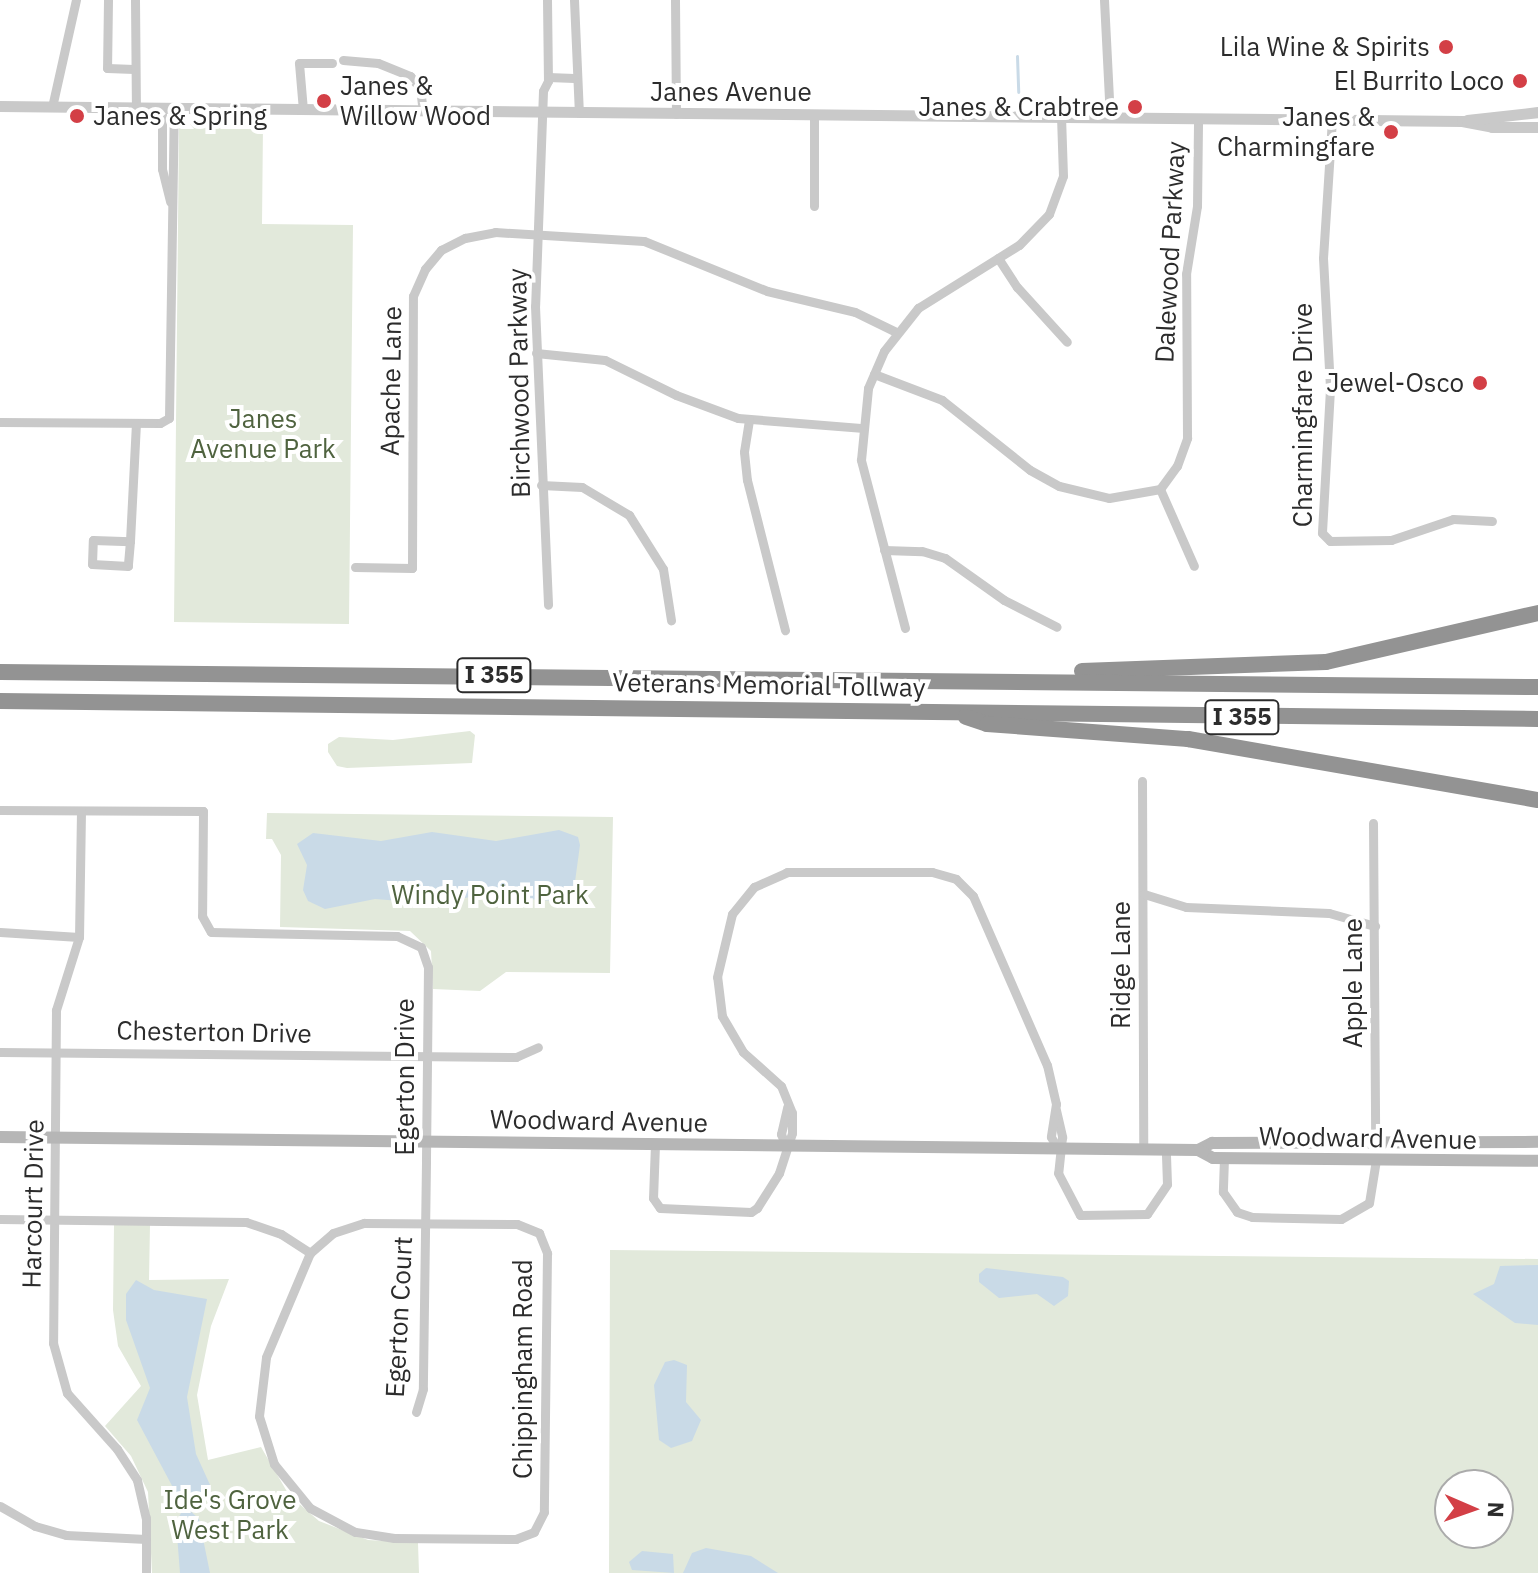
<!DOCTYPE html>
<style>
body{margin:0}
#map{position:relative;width:1538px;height:1573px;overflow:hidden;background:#fff;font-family:"IBM Plex Sans",sans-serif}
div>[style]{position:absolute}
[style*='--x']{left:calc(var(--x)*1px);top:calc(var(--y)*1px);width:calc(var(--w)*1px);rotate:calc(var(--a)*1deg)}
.green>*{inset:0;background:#e2e9db}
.water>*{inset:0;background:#c9dae7}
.stream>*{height:3px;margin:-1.5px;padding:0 1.5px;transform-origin:1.5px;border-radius:1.5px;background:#c9dae7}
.minor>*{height:9px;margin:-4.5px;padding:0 4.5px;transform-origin:4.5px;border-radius:4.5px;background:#c9c9c9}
.tertiary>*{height:11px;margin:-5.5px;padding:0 5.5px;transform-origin:5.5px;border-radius:5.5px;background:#c9c9c9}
.secondary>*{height:12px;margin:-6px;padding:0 6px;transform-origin:6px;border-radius:6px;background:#b6b6b6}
.motorway>*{height:16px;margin:-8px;padding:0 8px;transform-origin:8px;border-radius:8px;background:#939393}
.dots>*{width:22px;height:22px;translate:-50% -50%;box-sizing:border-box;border:4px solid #fff;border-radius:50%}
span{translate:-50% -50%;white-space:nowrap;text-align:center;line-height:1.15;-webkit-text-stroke:8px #fff;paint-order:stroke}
.shield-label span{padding:2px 6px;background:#fff;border:2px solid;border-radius:6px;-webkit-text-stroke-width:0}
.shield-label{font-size:24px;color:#2c2c2c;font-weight:700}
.poi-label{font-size:26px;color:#2c2c2c}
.right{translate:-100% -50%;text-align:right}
.left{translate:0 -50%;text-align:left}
.street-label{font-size:26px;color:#2c2c2c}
.park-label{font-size:26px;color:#4f633f}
.north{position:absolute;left:1434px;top:1469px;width:80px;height:80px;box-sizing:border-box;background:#fff;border:2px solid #ababab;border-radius:50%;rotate:92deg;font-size:22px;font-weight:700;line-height:32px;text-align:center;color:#2c2c2c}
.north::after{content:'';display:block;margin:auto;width:28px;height:36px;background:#d33f46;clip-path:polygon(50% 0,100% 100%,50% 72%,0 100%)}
</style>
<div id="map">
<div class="green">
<i style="clip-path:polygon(179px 124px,263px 125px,262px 224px,353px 225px,349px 624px,174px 622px)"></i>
<i style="clip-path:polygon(470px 731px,475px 735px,472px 763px,347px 768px,337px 766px,328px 752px,328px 744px,339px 737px,393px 740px)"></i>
<i style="clip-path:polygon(267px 813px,613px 817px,610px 973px,506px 972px,480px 991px,433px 989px,431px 951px,410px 931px,280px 927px,281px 855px,272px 839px,266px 839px)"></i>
<i style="clip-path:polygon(114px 1225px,150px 1225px,149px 1280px,229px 1279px,211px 1326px,197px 1395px,208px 1460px,261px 1447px,289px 1495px,319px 1521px,368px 1540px,418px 1543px,419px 1573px,152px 1573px,148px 1492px,131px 1456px,105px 1426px,141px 1386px,118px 1346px,113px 1310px)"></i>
<i style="clip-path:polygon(evenodd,610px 1250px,1538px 1259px,1538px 1573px,609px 1573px,610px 1250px,1450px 1485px,1498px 1485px,1498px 1533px,1450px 1533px,1450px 1485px)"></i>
</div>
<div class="water">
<i style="clip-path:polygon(559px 830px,578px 837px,580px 845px,574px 889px,554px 901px,478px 895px,439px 904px,375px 899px,325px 909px,308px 901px,303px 890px,307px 865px,297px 844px,313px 833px,381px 841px,432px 832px,496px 841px)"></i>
<i style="clip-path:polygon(1538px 1265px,1538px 1325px,1515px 1323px,1473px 1294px,1494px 1284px,1500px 1266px)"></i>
<i style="clip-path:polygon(986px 1268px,1063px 1277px,1069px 1281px,1068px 1296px,1054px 1306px,1037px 1294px,999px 1298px,979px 1282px,979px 1274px)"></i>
<i style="clip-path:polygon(136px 1280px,154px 1290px,207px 1299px,187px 1397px,196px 1454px,211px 1487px,193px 1501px,178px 1497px,137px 1420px,150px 1388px,126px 1320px,126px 1294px)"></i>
<i style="clip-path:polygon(674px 1360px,687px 1365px,686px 1402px,701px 1420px,692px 1441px,671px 1448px,659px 1440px,654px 1385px,665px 1362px)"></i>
<i style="clip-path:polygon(185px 1506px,199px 1519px,210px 1573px,180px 1573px,176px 1522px)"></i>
<i style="clip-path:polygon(706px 1548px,751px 1556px,778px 1573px,683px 1573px,692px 1553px)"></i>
<i style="clip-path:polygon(642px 1551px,673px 1554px,674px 1573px,632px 1570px,629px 1562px)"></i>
</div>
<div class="stream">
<i style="--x:1017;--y:56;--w:36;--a:88"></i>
</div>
<div class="minor">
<i style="--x:108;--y:0;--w:68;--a:90.8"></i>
<i style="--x:107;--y:68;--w:27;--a:2"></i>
<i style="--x:135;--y:0;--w:108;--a:89.5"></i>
<i style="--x:547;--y:0;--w:81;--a:89.3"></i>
<i style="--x:548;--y:81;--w:11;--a:117"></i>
<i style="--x:543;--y:91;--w:215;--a:92.1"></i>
<i style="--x:535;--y:306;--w:299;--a:87.5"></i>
<i style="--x:574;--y:0;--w:113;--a:87.5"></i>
<i style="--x:675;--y:0;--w:114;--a:89.5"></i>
<i style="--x:1104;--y:0;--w:117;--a:87.1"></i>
<i style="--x:343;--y:60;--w:35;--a:5"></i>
<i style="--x:378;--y:63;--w:35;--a:22"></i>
<i style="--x:410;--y:76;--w:16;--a:50"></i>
<i style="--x:420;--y:88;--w:23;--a:83"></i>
<i style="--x:548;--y:77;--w:26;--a:2"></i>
<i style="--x:52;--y:107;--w:110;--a:-77.4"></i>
<i style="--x:162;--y:108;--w:61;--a:90"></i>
<i style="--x:162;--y:169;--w:34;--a:76"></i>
<i style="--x:303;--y:110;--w:47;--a:-94.9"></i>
<i style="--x:299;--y:63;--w:33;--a:0"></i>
<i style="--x:1332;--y:119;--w:139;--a:93.7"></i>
<i style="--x:1323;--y:258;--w:131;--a:86.9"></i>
<i style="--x:1330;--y:389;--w:144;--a:93.2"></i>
<i style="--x:1322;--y:533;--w:11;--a:45"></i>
<i style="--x:1330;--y:541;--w:61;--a:-0.9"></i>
<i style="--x:1391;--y:540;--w:65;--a:-18.7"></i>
<i style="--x:1453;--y:519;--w:39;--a:3"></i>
<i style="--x:814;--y:206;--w:92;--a:-90"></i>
<i style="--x:998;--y:258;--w:35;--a:57"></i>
<i style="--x:1017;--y:287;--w:74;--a:47.7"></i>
<i style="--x:536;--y:353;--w:69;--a:5.8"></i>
<i style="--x:605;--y:360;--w:79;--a:26.2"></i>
<i style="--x:676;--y:395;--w:66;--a:20.4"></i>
<i style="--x:738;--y:418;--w:123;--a:4.6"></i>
<i style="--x:874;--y:374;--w:73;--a:20.9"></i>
<i style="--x:942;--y:400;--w:112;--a:38.5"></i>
<i style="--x:1030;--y:470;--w:33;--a:29"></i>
<i style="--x:1059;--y:486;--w:51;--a:13.5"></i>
<i style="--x:1109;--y:498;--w:52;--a:-10"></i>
<i style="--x:1160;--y:489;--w:29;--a:-54"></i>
<i style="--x:1177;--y:466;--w:30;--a:-70"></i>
<i style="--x:1187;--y:438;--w:164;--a:-90.3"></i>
<i style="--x:1186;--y:274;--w:69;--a:-80.8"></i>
<i style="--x:1197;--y:206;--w:88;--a:-89.3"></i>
<i style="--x:749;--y:420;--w:32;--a:99"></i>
<i style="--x:744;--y:452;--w:28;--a:84"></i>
<i style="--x:747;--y:480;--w:155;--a:75.8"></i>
<i style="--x:0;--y:422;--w:160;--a:0.4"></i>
<i style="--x:160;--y:423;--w:10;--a:-29"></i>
<i style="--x:169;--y:418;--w:310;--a:-89.1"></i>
<i style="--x:541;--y:485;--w:41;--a:2.8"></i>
<i style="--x:582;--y:487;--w:55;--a:30.8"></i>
<i style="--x:629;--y:515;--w:64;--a:57.8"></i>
<i style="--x:663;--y:569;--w:52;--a:81.1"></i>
<i style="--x:1160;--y:489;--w:84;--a:66.2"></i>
<i style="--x:93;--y:540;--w:37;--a:2"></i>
<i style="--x:130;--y:541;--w:25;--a:95"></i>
<i style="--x:128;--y:566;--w:36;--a:-177"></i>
<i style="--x:92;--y:564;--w:24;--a:-88"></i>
<i style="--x:130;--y:541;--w:118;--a:-87.1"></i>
<i style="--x:884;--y:550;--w:38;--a:2"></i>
<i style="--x:922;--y:551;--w:24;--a:17"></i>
<i style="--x:945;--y:558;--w:72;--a:35.4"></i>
<i style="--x:1004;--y:600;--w:59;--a:27"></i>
<i style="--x:355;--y:567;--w:57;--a:1"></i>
<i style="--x:412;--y:568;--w:272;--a:-89.8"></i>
<i style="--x:413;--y:296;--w:30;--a:-66"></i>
<i style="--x:425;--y:269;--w:25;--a:-50"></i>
<i style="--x:441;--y:250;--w:27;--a:-27"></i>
<i style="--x:465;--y:238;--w:31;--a:-11"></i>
<i style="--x:495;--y:232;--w:149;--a:3.5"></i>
<i style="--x:644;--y:241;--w:133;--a:22.1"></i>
<i style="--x:767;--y:291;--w:90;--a:13.4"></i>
<i style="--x:855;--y:312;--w:46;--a:26"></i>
<i style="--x:905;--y:628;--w:174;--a:-104.7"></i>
<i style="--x:861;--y:460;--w:72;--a:-84.4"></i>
<i style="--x:868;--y:388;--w:40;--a:-66.6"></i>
<i style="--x:884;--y:351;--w:55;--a:-51.7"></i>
<i style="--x:918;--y:308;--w:119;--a:-32"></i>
<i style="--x:1019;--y:245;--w:43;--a:-45.9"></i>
<i style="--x:1049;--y:214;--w:40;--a:-69.8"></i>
<i style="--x:1063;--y:176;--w:60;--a:-91.9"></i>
<i style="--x:1142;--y:781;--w:368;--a:89.8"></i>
<i style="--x:0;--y:810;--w:203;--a:0.3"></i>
<i style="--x:203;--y:811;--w:105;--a:90.5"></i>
<i style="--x:202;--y:916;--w:18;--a:61"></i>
<i style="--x:211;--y:932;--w:186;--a:1.2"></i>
<i style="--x:397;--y:936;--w:26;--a:25"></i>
<i style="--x:421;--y:947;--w:21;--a:71"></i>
<i style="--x:428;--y:967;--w:195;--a:90.6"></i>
<i style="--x:426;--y:1162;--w:227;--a:90.8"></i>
<i style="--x:423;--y:1389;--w:24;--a:107"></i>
<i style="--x:81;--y:811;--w:126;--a:90.9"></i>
<i style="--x:79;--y:937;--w:77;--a:107.5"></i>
<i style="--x:56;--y:1010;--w:333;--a:90.5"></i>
<i style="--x:53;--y:1343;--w:52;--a:74.4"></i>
<i style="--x:67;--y:1393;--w:75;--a:48.2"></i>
<i style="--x:117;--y:1449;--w:37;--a:57"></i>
<i style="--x:137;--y:1480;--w:39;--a:77"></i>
<i style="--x:146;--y:1518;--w:55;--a:90"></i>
<i style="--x:1373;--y:823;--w:320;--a:89.6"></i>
<i style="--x:1144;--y:894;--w:44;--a:17.2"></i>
<i style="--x:1186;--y:907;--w:143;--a:2.4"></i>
<i style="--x:1329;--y:913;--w:48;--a:15.8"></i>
<i style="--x:0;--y:932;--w:79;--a:3.6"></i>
<i style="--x:0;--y:1052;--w:516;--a:0.56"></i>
<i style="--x:516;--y:1057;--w:24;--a:-24"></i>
<i style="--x:1056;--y:1110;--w:28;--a:77"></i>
<i style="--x:1062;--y:1137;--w:36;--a:96"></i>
<i style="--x:1058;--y:1173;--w:47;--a:62.4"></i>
<i style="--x:1080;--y:1215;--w:67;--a:-0.9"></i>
<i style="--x:1147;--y:1214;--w:36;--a:-56"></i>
<i style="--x:1167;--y:1184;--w:35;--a:-92"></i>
<i style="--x:655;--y:1144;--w:54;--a:92.1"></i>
<i style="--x:653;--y:1198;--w:12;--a:55"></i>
<i style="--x:660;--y:1208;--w:91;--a:2.5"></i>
<i style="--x:751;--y:1212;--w:7;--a:-34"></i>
<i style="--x:757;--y:1208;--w:41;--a:-57.8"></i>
<i style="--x:779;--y:1173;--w:42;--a:-72"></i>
<i style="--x:792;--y:1133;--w:20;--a:-90"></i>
<i style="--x:792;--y:1113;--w:29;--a:-112"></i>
<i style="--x:781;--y:1086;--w:51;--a:-138.2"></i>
<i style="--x:743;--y:1052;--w:42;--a:-120.3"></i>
<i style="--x:722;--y:1016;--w:39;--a:-97"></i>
<i style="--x:717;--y:977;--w:65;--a:-76.6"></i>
<i style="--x:732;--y:914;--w:35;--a:-51"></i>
<i style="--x:754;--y:887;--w:36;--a:-24"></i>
<i style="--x:787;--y:872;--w:145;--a:0"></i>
<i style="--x:932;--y:872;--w:25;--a:16"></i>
<i style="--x:956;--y:879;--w:24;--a:45"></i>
<i style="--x:973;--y:896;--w:184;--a:66.4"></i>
<i style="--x:1047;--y:1065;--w:40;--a:77"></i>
<i style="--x:1056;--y:1104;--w:33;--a:99"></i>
<i style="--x:1051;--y:1137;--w:14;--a:60"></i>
<i style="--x:786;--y:1146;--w:13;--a:-113"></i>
<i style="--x:781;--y:1134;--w:28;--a:-77"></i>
<i style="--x:1224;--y:1158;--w:34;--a:92"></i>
<i style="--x:1223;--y:1192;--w:24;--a:55"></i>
<i style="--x:1237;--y:1212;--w:16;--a:18"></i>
<i style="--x:1252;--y:1217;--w:89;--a:1.3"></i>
<i style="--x:1341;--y:1219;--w:32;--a:-30"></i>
<i style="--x:1369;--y:1203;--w:44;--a:-80.8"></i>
<i style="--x:0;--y:1219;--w:246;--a:0.7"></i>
<i style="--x:246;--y:1222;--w:37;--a:19"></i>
<i style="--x:281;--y:1234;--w:35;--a:33"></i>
<i style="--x:364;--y:1223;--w:153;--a:0.4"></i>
<i style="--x:517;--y:1224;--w:24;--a:22"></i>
<i style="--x:539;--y:1233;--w:22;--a:68"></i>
<i style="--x:547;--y:1253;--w:259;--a:90.7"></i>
<i style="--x:544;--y:1512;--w:22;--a:117"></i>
<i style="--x:534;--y:1532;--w:19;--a:159"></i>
<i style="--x:516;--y:1539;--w:122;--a:-179.5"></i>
<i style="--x:394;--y:1538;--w:39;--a:-171"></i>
<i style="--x:355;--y:1532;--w:51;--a:-151.9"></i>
<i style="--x:310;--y:1508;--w:57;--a:-129.3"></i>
<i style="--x:274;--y:1464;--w:50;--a:-107.4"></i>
<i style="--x:259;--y:1416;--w:59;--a:-83.2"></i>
<i style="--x:266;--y:1357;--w:113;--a:-67.1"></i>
<i style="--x:310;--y:1253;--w:30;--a:-41"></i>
<i style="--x:333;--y:1233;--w:33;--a:-18"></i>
<i style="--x:0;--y:1506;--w:40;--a:29.7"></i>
<i style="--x:35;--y:1526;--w:32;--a:16"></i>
<i style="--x:66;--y:1535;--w:80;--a:2.9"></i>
</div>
<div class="tertiary">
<i style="--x:0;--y:106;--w:1462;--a:0.59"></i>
<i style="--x:1462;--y:121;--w:31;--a:11"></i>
<i style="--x:1492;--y:127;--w:46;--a:0"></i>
<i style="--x:1467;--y:120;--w:71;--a:-6.4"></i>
</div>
<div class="secondary">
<i style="--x:0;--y:1137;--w:1198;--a:0.62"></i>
<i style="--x:1198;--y:1150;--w:16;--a:-27"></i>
<i style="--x:1212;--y:1143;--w:326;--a:-0.2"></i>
<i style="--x:1198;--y:1150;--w:17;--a:28"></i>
<i style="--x:1213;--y:1158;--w:325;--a:0.5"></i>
</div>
<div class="motorway">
<i style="--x:1082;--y:671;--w:244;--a:-2.1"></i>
<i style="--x:1326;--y:662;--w:218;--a:-13"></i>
<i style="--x:0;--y:672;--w:1538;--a:0.56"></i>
<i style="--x:0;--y:701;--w:1538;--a:0.67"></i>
<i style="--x:966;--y:717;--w:22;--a:18"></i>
<i style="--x:987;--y:724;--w:202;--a:4.3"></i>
<i style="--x:1188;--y:739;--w:355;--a:9.9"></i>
</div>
<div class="dots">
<i style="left:1446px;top:47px;background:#d33f46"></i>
<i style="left:1520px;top:81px;background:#d33f46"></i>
<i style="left:324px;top:101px;background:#d33f46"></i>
<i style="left:1135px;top:107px;background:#d33f46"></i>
<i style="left:77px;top:116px;background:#d33f46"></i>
<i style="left:1391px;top:132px;background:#d33f46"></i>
<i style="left:1480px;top:383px;background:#d33f46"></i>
</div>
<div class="shield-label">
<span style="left:494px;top:675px">I 355</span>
<span style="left:1242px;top:717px">I 355</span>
</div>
<div class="poi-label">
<span class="right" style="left:1430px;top:47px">Lila Wine &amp; Spirits</span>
<span class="right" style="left:1504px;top:81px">El Burrito Loco</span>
<span class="left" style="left:340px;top:101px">Janes &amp;<br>Willow Wood</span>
<span class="right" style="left:1119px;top:107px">Janes &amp; Crabtree</span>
<span class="left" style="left:93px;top:116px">Janes &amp; Spring</span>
<span class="right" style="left:1375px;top:132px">Janes &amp;<br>Charmingfare</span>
<span class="right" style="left:1464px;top:383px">Jewel-Osco</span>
</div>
<div class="street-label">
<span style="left:731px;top:92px">Janes Avenue</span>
<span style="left:1170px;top:252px;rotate:-87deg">Dalewood Parkway</span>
<span style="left:391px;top:381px;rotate:-89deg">Apache Lane</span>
<span style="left:519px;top:383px;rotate:-91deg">Birchwood Parkway</span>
<span style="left:1303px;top:415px;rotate:-90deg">Charmingfare Drive</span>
<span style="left:769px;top:685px;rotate:1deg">Veterans Memorial Tollway</span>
<span style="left:1121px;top:965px;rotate:-90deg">Ridge Lane</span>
<span style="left:1353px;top:983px;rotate:-90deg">Apple Lane</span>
<span style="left:214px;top:1032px;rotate:1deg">Chesterton Drive</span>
<span style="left:405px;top:1077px;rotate:-90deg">Egerton Drive</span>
<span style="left:599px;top:1121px;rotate:1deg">Woodward Avenue</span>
<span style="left:1368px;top:1138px;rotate:1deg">Woodward Avenue</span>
<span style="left:33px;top:1204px;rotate:-89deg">Harcourt Drive</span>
<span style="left:399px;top:1317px;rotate:-87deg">Egerton Court</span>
<span style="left:523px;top:1369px;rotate:-90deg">Chippingham Road</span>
</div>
<div class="park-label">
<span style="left:263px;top:434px">Janes<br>Avenue Park</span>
<span style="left:490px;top:895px">Windy Point Park</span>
<span style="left:230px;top:1515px">Ide's Grove<br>West Park</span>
</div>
<div class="north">N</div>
</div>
